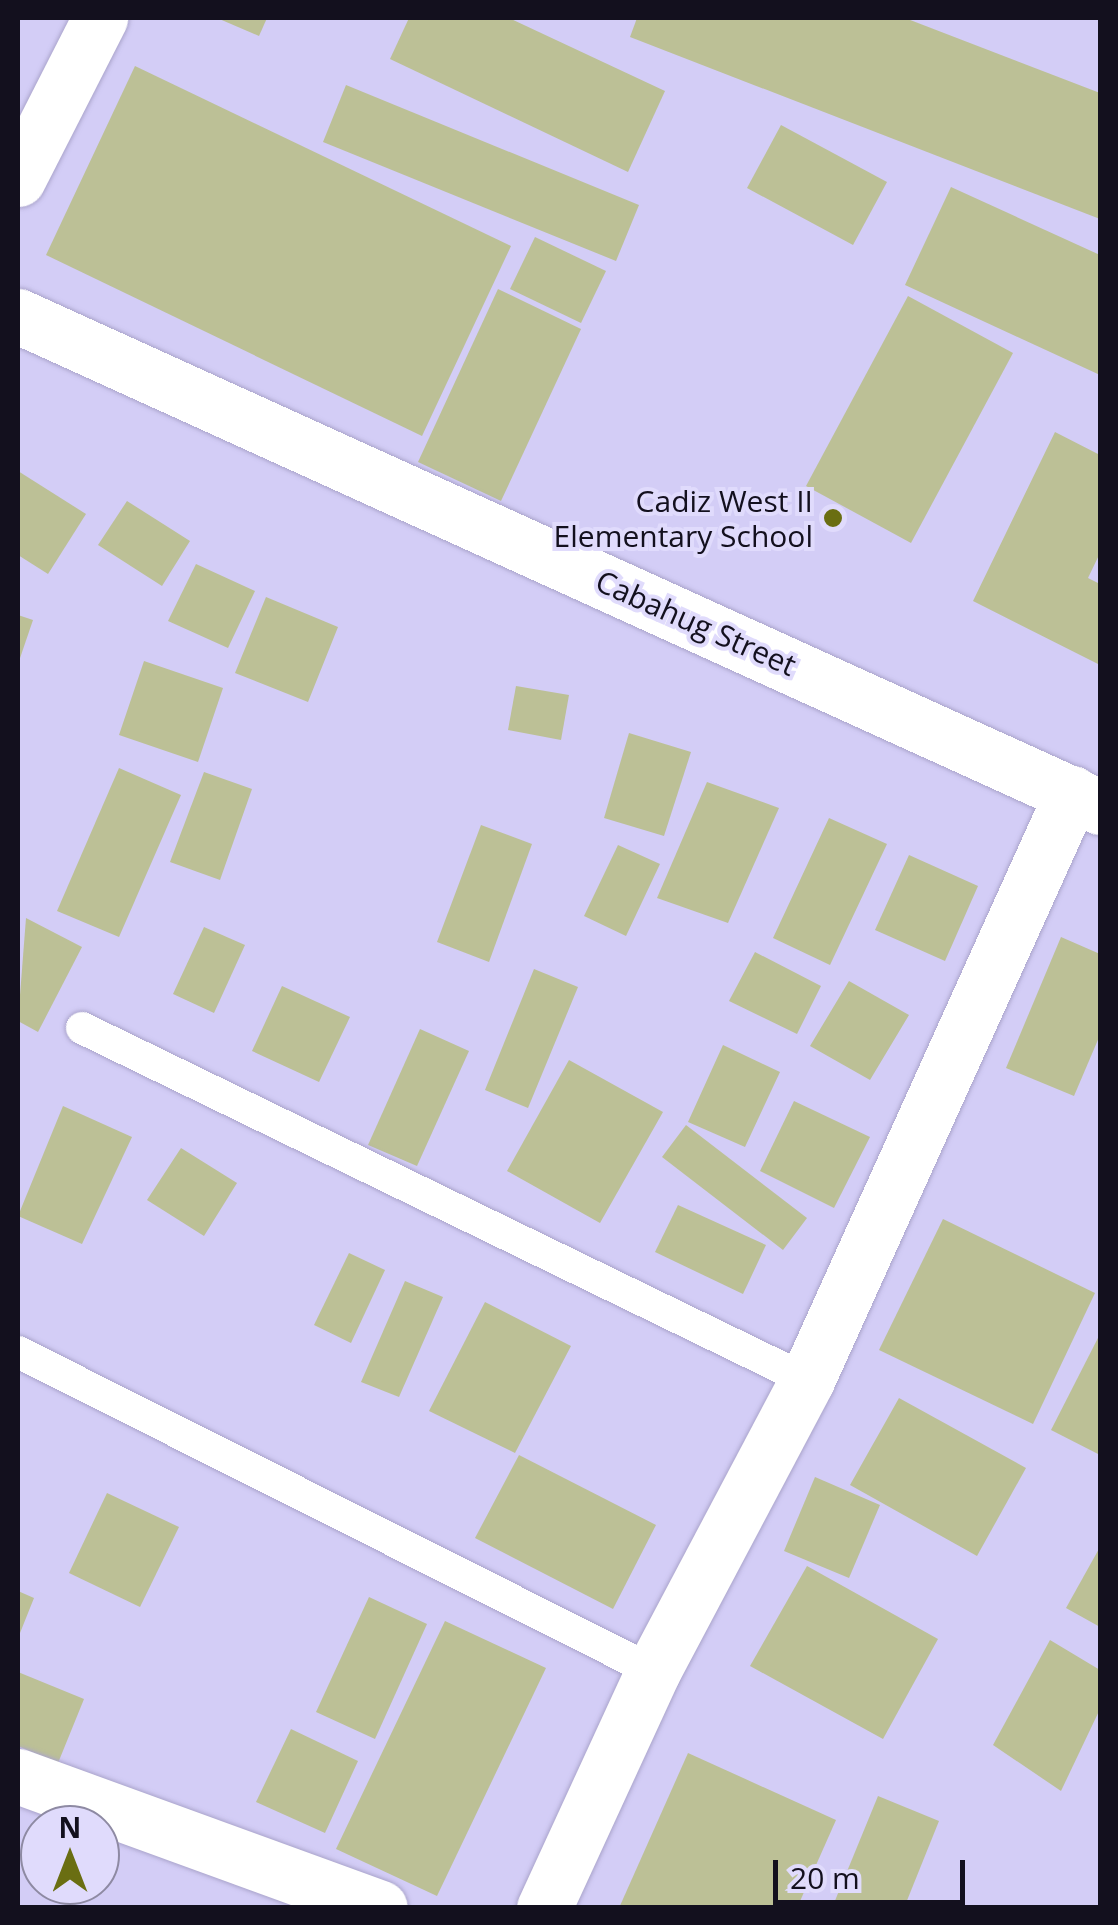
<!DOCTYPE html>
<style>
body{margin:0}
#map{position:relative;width:1118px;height:1925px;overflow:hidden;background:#d3cdf6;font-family:"Open Sans",sans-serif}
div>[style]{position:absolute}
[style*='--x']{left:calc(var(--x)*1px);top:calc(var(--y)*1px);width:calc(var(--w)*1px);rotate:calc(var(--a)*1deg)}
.building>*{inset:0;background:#bcc096}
.roads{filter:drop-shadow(0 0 2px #aaa4cb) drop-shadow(0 0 2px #aaa4cb)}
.service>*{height:32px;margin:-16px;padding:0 16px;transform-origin:16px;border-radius:16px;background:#fff}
.minor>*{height:55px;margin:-27.5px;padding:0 27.5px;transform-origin:27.5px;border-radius:27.5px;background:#fff}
.tertiary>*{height:55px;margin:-27.5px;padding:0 27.5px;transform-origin:27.5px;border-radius:27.5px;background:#fff}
.dots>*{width:28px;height:28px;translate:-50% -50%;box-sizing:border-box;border:5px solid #e0dbfc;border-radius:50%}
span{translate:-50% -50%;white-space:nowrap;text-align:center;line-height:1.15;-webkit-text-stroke:8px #e0dbfc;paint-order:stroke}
.poi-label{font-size:30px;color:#13101e}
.right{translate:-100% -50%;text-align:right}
.street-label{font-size:30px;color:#13101e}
.frame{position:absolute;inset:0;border:20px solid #13101e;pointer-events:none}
.north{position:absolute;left:20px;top:1805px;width:100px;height:100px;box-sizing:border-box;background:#e0dbfc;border:2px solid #8e8aa3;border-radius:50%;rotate:0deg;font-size:28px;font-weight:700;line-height:40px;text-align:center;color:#13101e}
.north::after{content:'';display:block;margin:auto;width:35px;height:45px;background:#6a6e12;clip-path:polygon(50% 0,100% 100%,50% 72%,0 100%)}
.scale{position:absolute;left:773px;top:1860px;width:192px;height:45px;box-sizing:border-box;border:5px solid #13101e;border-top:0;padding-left:12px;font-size:30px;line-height:35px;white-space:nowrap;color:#13101e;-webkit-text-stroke:8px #e0dbfc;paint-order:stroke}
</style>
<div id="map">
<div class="building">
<i style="clip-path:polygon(217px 18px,267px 18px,259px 36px)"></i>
<i style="clip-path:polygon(409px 18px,509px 18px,665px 91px,628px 172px,390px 59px)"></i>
<i style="clip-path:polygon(637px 18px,905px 18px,1100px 93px,1100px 219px,630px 37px)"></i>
<i style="clip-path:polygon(135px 66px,511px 246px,422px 436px,46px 255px)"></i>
<i style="clip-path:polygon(346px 85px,639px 205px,616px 261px,323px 142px)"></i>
<i style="clip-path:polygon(781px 125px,887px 182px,853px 245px,747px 188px)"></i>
<i style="clip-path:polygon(951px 187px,1100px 255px,1100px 375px,905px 285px)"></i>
<i style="clip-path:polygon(535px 237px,606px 271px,581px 323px,510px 289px)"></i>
<i style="clip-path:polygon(498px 289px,581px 329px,501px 501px,418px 462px)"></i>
<i style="clip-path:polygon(908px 296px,1013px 353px,911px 543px,806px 486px)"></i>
<i style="clip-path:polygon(1055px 432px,1100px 455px,1100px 553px,1088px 578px,1100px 584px,1100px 665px,973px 601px)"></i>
<i style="clip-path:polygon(18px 471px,86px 514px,48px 574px,18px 555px)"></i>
<i style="clip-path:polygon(127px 501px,190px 541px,162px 586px,98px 545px)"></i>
<i style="clip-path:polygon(196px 564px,255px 591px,228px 648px,168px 621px)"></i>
<i style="clip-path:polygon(266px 597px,338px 627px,308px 702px,235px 673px)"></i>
<i style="clip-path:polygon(18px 615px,33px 620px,18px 664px)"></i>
<i style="clip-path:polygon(144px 661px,223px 688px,198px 762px,119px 735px)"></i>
<i style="clip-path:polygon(516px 686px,569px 695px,561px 740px,508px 730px)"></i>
<i style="clip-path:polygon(629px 733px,691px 752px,664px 836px,604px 818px)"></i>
<i style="clip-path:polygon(119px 768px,181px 795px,119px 937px,57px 911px)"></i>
<i style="clip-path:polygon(204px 772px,252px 789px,220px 880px,170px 862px)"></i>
<i style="clip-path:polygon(707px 782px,779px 808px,728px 923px,657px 898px)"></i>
<i style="clip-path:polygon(829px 818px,887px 844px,830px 965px,773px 938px)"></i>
<i style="clip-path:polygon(481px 825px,532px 844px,489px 962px,437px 942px)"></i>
<i style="clip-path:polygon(618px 845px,660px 864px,626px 936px,584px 916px)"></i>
<i style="clip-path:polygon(909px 855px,978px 886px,945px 961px,875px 930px)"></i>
<i style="clip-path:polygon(26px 918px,82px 947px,38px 1032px,18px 1021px)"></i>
<i style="clip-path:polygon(204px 927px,245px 945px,214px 1013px,173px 994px)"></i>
<i style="clip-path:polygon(1061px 937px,1100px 954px,1100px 1035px,1074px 1096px,1006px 1068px)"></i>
<i style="clip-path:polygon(755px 952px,821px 986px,797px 1034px,729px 1001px)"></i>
<i style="clip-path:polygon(534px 969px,578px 987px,528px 1108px,485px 1090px)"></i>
<i style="clip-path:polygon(849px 981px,909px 1015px,870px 1080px,810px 1046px)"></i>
<i style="clip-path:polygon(282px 986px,350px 1017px,319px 1082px,252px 1051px)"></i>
<i style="clip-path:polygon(420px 1029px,469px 1051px,417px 1166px,368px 1145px)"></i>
<i style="clip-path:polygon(723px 1045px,780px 1072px,745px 1147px,688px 1122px)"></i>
<i style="clip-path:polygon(569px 1060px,663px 1112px,600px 1223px,507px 1171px)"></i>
<i style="clip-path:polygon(794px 1101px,870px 1137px,834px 1208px,760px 1171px)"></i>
<i style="clip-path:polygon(63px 1106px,132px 1137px,82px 1244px,18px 1216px)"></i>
<i style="clip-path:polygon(686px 1125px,807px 1218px,783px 1250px,662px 1157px)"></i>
<i style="clip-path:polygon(181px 1148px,237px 1183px,204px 1236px,147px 1200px)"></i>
<i style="clip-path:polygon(678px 1205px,766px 1245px,743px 1294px,655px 1252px)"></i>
<i style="clip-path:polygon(943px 1219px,1095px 1293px,1033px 1424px,879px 1350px)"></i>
<i style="clip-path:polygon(349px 1253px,385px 1270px,351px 1343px,314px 1325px)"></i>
<i style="clip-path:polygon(405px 1281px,443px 1297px,399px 1397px,361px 1382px)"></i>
<i style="clip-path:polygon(485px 1302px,571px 1346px,515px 1453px,429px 1411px)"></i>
<i style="clip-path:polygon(1100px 1334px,1100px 1455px,1051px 1430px)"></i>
<i style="clip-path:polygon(899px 1398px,1026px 1468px,977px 1556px,850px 1485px)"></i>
<i style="clip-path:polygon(519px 1455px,656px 1525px,613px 1609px,475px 1538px)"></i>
<i style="clip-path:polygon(815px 1477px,880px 1505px,849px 1578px,784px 1551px)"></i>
<i style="clip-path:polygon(107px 1493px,179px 1527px,140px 1607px,69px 1573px)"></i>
<i style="clip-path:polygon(1100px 1547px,1100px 1627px,1066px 1608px)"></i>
<i style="clip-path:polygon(807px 1566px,938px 1639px,883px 1739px,750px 1666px)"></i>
<i style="clip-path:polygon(18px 1591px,34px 1598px,18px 1638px)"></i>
<i style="clip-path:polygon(369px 1597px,427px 1624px,375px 1739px,316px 1712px)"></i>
<i style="clip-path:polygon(445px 1621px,546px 1668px,437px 1896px,336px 1849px)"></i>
<i style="clip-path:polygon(1050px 1640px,1100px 1670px,1100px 1709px,1061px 1791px,993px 1745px)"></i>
<i style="clip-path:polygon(18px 1672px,84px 1699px,58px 1763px,18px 1746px)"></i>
<i style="clip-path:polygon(291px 1729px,358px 1761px,325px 1833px,256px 1802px)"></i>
<i style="clip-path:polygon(688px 1753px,836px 1820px,797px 1908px,619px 1908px)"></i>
<i style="clip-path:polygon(878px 1796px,939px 1821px,904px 1908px,832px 1908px)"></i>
</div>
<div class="roads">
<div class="service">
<i style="--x:82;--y:1028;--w:806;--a:25.9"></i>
<i style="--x:18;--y:1352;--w:711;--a:26.67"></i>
</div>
<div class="minor">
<i style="--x:18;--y:179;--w:181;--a:-63"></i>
<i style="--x:18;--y:1776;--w:385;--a:20"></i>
<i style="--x:544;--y:1908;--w:261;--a:-65.3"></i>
<i style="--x:653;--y:1671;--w:329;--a:-62.1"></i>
<i style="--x:807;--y:1380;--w:644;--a:-65.7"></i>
</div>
<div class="tertiary">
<i style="--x:18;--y:316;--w:1188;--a:24.41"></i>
</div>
</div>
<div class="dots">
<i style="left:833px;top:518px;background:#6a6e12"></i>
</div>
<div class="poi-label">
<span class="right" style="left:813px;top:518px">Cadiz West II<br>Elementary School</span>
</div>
<div class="street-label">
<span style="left:696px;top:623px;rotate:24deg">Cabahug Street</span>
</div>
<div class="frame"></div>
<div class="north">N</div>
<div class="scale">20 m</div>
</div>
